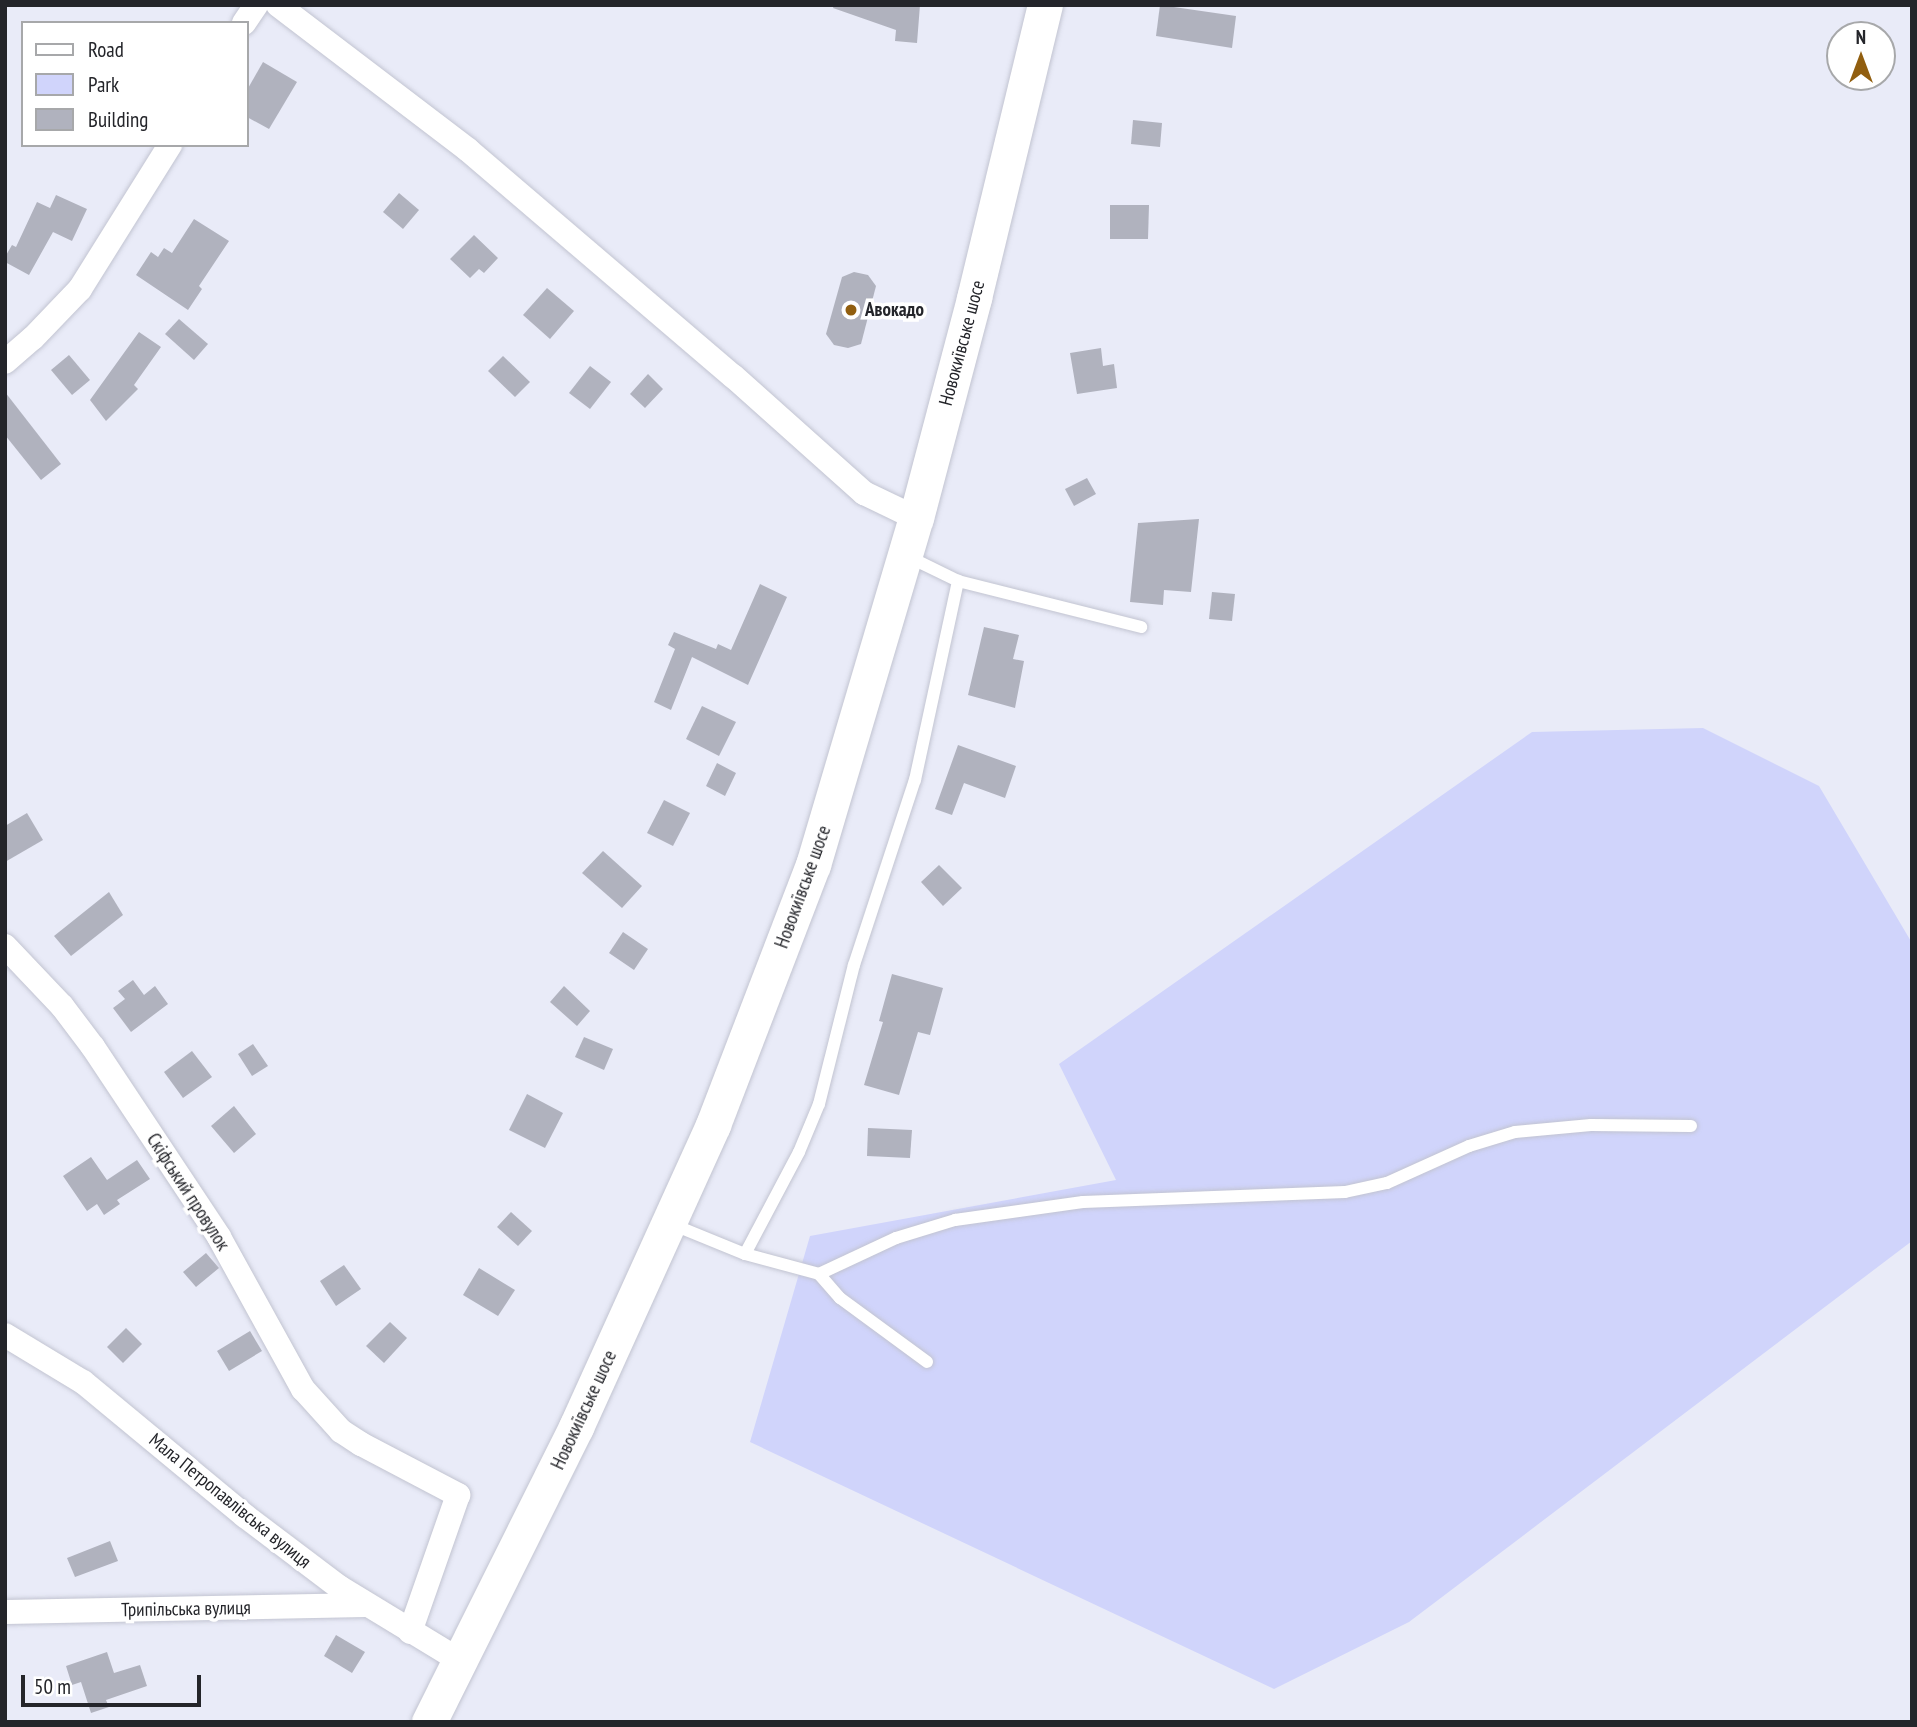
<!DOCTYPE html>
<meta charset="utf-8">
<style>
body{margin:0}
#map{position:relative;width:1917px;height:1727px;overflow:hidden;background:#e9ebf8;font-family:"PT Sans Narrow",sans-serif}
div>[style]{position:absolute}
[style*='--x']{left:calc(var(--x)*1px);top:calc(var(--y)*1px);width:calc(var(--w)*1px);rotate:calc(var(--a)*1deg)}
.green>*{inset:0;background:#d0d4fb}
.building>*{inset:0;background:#b0b2be}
.roads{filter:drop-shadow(0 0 2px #c2c4d1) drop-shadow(0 0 2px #c2c4d1)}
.lane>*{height:12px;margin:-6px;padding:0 6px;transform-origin:6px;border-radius:6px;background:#fff}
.street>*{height:24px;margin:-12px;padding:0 12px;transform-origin:12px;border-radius:12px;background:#fff}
.secondary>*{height:35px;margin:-17.5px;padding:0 17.5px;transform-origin:17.5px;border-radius:17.5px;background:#fff}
.dots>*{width:19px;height:19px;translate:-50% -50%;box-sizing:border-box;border:4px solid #fff;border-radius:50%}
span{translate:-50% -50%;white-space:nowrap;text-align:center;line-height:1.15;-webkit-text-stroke:7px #fff;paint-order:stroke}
.poi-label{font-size:19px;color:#24252a;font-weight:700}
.left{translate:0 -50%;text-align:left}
.street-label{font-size:19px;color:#24252a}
.frame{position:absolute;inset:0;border:7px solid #24252a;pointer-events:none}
.legend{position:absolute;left:21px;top:21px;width:228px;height:126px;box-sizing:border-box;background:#fff;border:2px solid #a7a8aa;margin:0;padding:9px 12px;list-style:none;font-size:21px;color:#24252a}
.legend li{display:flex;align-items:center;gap:14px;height:35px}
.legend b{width:35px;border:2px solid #a7a8aa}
.north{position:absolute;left:1826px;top:21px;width:70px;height:70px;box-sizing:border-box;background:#fff;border:2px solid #a7a8aa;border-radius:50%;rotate:0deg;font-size:19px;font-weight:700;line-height:28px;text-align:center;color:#24252a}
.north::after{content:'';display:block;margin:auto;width:24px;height:32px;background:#915e0f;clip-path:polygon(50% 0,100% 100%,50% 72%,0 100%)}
.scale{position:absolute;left:21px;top:1675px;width:180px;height:32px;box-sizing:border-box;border:4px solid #24252a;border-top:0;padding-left:9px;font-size:21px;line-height:24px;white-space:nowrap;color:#24252a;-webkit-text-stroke:5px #fff;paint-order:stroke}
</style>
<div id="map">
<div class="green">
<i style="clip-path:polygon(1703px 728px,1819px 786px,1912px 943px,1912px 1241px,1409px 1622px,1274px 1689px,750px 1442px,810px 1236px,1116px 1180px,1059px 1064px,1532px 732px)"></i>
</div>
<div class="building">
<i style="clip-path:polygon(834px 5px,920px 5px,917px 43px,895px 41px,896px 30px,833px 8px)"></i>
<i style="clip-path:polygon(1160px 5px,1236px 16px,1232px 48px,1156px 36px)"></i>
<i style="clip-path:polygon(263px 62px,297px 82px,269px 129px,247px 117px,247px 90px)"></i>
<i style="clip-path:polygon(1133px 120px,1162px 123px,1160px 147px,1131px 144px)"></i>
<i style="clip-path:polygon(399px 193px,419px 210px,403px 229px,383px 212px)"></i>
<i style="clip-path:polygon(56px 195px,87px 209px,72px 241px,53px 232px,29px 275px,5px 262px,5px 257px,12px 245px,16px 247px,37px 202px,50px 208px)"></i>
<i style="clip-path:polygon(1110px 205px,1149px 205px,1148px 239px,1110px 239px)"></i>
<i style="clip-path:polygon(194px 219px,229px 241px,199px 286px,202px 289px,188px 310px,136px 275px,151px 252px,158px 257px,164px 248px,172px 253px)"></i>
<i style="clip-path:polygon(474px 235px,498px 258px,484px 273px,479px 269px,470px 278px,450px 259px)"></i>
<i style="clip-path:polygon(854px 272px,868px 275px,876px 286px,861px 344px,848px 348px,834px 345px,826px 334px,842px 277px)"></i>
<i style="clip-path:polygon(547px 288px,574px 311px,550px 339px,523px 315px)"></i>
<i style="clip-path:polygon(179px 319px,208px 344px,194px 360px,165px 334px)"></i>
<i style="clip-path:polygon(139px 332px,161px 347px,134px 385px,138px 389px,106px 421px,90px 400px)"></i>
<i style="clip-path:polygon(1101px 348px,1103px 366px,1114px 364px,1117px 388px,1077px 394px,1070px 353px)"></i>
<i style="clip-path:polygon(69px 355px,90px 380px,72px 395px,51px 370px)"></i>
<i style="clip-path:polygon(503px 356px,530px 382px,515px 397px,488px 371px)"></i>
<i style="clip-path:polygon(590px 366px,611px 382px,590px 409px,569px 393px)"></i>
<i style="clip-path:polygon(648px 374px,663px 389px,645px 408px,630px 394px)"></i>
<i style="clip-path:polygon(5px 392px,61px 464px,41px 480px,5px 435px)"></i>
<i style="clip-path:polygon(1087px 478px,1096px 494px,1074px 506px,1065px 489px)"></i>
<i style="clip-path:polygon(1199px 519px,1191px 592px,1164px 590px,1163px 605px,1130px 602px,1138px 523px)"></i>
<i style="clip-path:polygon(760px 584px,787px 597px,748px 685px,692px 657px,671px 710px,654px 702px,675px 649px,668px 645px,674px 632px,716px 649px,718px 644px,731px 650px)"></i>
<i style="clip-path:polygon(1212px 592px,1235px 594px,1232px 621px,1209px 619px)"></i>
<i style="clip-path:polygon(984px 627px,1019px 635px,1013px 659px,1024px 661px,1015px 708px,968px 695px)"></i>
<i style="clip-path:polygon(702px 706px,736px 722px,719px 756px,686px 739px)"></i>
<i style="clip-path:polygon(958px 745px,1016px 766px,1005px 798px,964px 783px,952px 815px,935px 809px)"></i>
<i style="clip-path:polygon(717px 763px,736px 773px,725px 796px,706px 786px)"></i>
<i style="clip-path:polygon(664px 800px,690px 813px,673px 846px,647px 833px)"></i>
<i style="clip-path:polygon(27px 813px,43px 840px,5px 862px,5px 826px)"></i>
<i style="clip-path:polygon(603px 851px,642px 886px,622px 908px,582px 873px)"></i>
<i style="clip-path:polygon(939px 865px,962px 888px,943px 906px,921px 882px)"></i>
<i style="clip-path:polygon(109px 892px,123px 915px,71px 956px,54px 936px)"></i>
<i style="clip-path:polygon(623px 932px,648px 949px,634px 970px,609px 953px)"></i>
<i style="clip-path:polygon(892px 974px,943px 988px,930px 1035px,918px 1032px,899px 1095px,864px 1085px,883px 1022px,879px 1021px)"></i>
<i style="clip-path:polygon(133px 980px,144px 995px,155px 986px,168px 1004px,131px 1032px,113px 1008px,125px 999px,118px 991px)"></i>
<i style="clip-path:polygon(564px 986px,590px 1011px,577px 1026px,550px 1002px)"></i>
<i style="clip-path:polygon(584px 1037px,613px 1049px,604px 1070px,575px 1057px)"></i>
<i style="clip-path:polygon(253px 1044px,268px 1066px,252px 1076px,238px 1054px)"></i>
<i style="clip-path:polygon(192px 1051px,212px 1077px,183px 1098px,164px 1072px)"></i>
<i style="clip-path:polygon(527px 1094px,563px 1113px,545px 1148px,509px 1130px)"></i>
<i style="clip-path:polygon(234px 1106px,256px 1134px,234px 1153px,211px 1126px)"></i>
<i style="clip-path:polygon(868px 1128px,912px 1130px,910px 1158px,867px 1156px)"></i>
<i style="clip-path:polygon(91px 1157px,107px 1180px,137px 1160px,150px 1179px,117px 1200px,120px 1204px,104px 1215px,97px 1204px,87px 1211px,63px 1176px)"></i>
<i style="clip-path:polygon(511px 1212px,532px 1231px,518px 1246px,497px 1227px)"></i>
<i style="clip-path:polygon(206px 1253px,219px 1268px,196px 1287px,183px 1272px)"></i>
<i style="clip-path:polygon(344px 1265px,361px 1289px,336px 1306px,320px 1281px)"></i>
<i style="clip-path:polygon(479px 1268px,515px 1290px,498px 1316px,463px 1295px)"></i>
<i style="clip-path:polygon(390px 1322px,407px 1338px,384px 1363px,366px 1346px)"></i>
<i style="clip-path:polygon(126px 1328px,142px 1344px,123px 1363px,107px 1347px)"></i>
<i style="clip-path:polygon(250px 1331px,262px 1351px,229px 1371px,217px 1351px)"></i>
<i style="clip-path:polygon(110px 1541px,118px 1561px,75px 1577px,67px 1558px)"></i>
<i style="clip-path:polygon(336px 1635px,365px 1652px,352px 1673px,324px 1656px)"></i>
<i style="clip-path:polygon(107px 1652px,114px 1673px,140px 1665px,147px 1686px,106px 1700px,109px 1707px,91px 1713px,81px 1682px,72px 1685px,66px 1666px)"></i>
</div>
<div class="roads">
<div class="lane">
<i style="--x:909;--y:557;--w:55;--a:26.1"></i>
<i style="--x:958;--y:581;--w:189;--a:14.1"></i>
<i style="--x:669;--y:1223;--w:82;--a:22.2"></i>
<i style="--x:745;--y:1254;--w:77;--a:15.1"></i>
<i style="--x:819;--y:1274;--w:32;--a:49"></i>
<i style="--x:840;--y:1298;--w:108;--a:36.3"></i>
<i style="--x:745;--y:1254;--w:115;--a:-62.1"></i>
<i style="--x:799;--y:1152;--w:52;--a:-67.4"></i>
<i style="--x:819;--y:1104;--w:143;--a:-75.9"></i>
<i style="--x:854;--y:965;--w:195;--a:-71.8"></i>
<i style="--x:915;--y:780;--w:204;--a:-77.8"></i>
<i style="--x:819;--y:1274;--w:85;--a:-25.1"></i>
<i style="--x:896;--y:1238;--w:62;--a:-17"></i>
<i style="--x:955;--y:1220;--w:129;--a:-8"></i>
<i style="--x:1083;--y:1202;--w:262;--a:-2.2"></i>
<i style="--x:1345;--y:1192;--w:43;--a:-12.1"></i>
<i style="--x:1387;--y:1183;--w:90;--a:-24.3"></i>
<i style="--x:1469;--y:1146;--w:48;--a:-16.9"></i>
<i style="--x:1515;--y:1132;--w:76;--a:-5.3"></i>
<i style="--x:1591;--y:1125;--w:100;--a:0.6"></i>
</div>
<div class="street">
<i style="--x:278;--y:5;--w:239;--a:37.3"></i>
<i style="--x:468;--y:150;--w:348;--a:40.5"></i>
<i style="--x:733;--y:376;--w:176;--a:41.8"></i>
<i style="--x:864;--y:493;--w:58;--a:25.7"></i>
<i style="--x:244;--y:23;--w:22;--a:-56"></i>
<i style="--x:5;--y:362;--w:37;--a:-41"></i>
<i style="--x:33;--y:338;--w:68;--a:-46.2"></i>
<i style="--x:80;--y:289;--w:170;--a:-58"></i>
<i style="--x:5;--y:946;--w:83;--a:46.5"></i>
<i style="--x:62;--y:1006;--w:51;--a:52.9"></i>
<i style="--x:93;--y:1047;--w:228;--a:56.4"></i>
<i style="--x:219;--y:1237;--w:174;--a:61.1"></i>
<i style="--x:303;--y:1389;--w:57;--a:47.9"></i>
<i style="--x:341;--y:1431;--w:24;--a:33"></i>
<i style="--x:361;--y:1444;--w:110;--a:27.7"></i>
<i style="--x:458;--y:1495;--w:145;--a:109.3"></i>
<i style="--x:5;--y:1335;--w:91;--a:31.1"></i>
<i style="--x:83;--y:1382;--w:210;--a:39.6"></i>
<i style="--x:245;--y:1516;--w:118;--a:37.1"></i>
<i style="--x:339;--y:1587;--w:140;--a:31.3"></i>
<i style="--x:5;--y:1612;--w:362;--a:-1.1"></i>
</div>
<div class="secondary">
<i style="--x:429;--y:1722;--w:330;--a:-63.5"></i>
<i style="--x:576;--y:1427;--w:332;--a:-65.6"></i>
<i style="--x:713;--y:1125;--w:279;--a:-69"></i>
<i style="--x:813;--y:865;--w:362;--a:-73.5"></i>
<i style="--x:916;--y:518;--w:228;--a:-75.2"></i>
<i style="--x:974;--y:298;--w:301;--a:-76.4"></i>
</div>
</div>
<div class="dots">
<i style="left:851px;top:310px;background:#915e0f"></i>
</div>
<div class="poi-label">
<span class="left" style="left:865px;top:310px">Авокадо</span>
</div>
<div class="street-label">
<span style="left:962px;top:343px;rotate:-75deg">Новокиївське шосе</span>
<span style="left:803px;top:887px;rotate:-70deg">Новокиївське шосе</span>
<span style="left:188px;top:1192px;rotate:57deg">Скіфський провулок</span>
<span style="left:584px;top:1410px;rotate:-65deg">Новокиївське шосе</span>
<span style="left:230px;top:1501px;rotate:39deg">Мала Петропавлівська вулиця</span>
<span style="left:186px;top:1609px;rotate:-1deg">Трипільська вулиця</span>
</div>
<div class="frame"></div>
<ul class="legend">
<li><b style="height:9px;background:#fff"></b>Road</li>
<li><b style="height:19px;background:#d0d4fb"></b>Park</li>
<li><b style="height:19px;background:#b0b2be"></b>Building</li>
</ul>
<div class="north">N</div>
<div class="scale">50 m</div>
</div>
